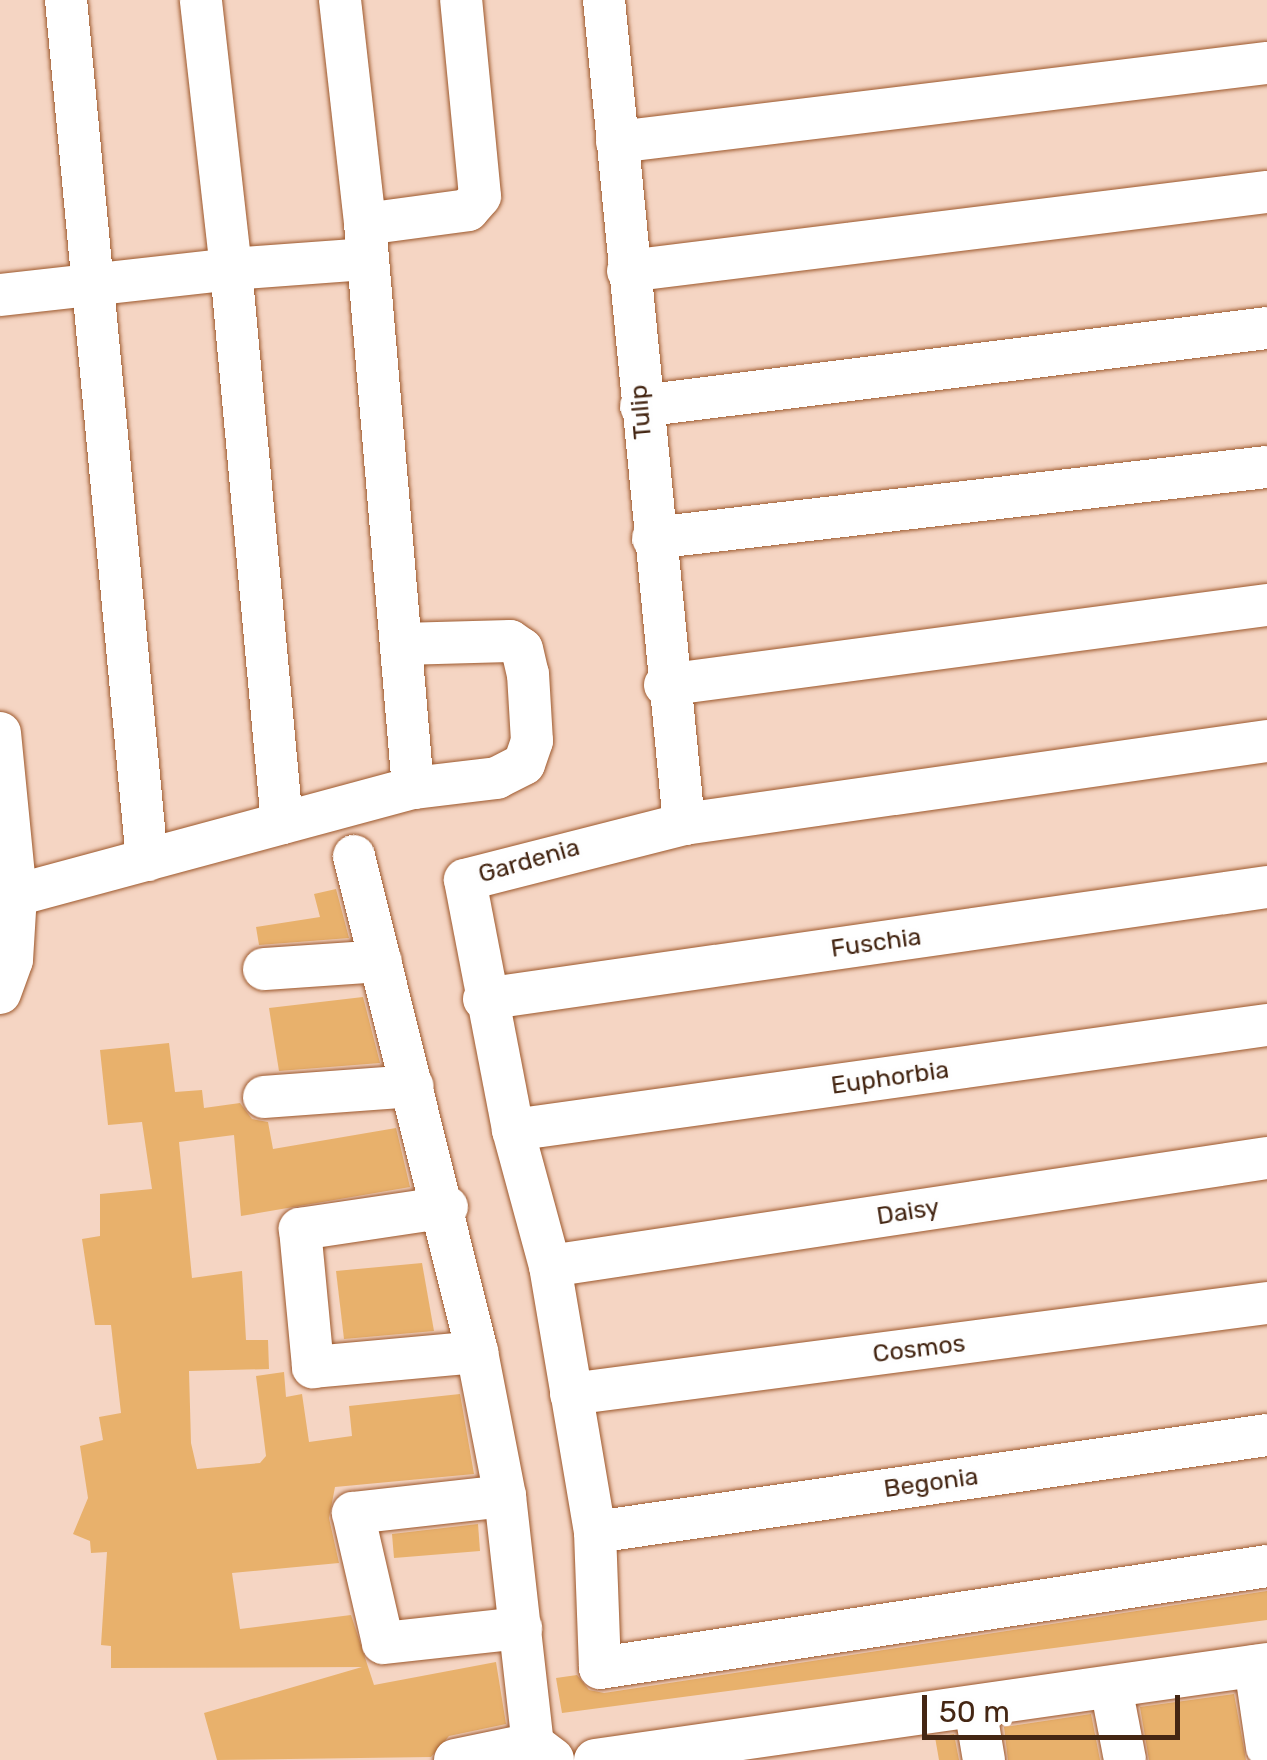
<!DOCTYPE html>
<style>
body{margin:0}
#map{position:relative;width:1267px;height:1760px;overflow:hidden;background:#f5d5c3;font-family:Rubik,sans-serif}
div>[style]{position:absolute}
[style*='--x']{left:calc(var(--x)*1px);top:calc(var(--y)*1px);width:calc(var(--w)*1px);rotate:calc(var(--a)*1deg)}
.building>*{inset:0;background:#e8b16c}
.roads{filter:drop-shadow(0 0 2px #9d582c) drop-shadow(0 0 2px #9d582c)}
.minor>*{height:42px;margin:-21px;padding:0 21px;transform-origin:21px;border-radius:21px;background:#fff}
span{translate:-50% -50%;white-space:nowrap;text-align:center;line-height:1.15;-webkit-text-stroke:8px #fefefe;paint-order:stroke}
.street-label{font-size:25px;color:#442613}
.scale{position:absolute;left:922px;top:1695px;width:258px;height:45px;box-sizing:border-box;border:5px solid #442613;border-top:0;padding-left:12px;font-size:30px;line-height:35px;white-space:nowrap;color:#442613;-webkit-text-stroke:8px #fefefe;paint-order:stroke}
</style>
<div id="map">
<div class="building">
<i style="clip-path:polygon(336px 889px,349px 938px,259px 945px,256px 927px,320px 917px,314px 894px)"></i>
<i style="clip-path:polygon(363px 997px,380px 1063px,279px 1071px,269px 1008px)"></i>
<i style="clip-path:polygon(169px 1043px,175px 1092px,202px 1090px,204px 1108px,240px 1103px,252px 1119px,268px 1122px,273px 1149px,396px 1128px,410px 1187px,241px 1216px,234px 1135px,179px 1142px,192px 1278px,242px 1271px,246px 1340px,268px 1340px,269px 1369px,189px 1371px,191px 1443px,197px 1469px,260px 1463px,266px 1456px,256px 1376px,284px 1372px,286px 1397px,302px 1394px,309px 1442px,352px 1436px,349px 1406px,460px 1394px,474px 1474px,335px 1487px,329px 1518px,339px 1563px,232px 1573px,240px 1629px,351px 1615px,374px 1685px,496px 1662px,506px 1724px,449px 1736px,431px 1757px,217px 1760px,204px 1713px,362px 1667px,111px 1668px,111px 1646px,101px 1645px,107px 1552px,91px 1553px,90px 1541px,73px 1534px,88px 1498px,80px 1446px,103px 1440px,99px 1417px,121px 1413px,111px 1325px,95px 1325px,82px 1239px,100px 1236px,100px 1194px,152px 1189px,142px 1122px,108px 1125px,100px 1050px)"></i>
<i style="clip-path:polygon(422px 1263px,434px 1331px,344px 1339px,336px 1271px)"></i>
<i style="clip-path:polygon(478px 1524px,480px 1551px,394px 1558px,392px 1534px)"></i>
<i style="clip-path:polygon(1267px 1591px,1267px 1620px,562px 1713px,556px 1678px,577px 1675px,589px 1690px,604px 1693px)"></i>
<i style="clip-path:polygon(1234px 1694px,1246px 1760px,1149px 1760px,1140px 1707px)"></i>
<i style="clip-path:polygon(1091px 1714px,1100px 1760px,1008px 1760px,1004px 1727px)"></i>
<i style="clip-path:polygon(954px 1734px,959px 1760px,939px 1760px,935px 1737px)"></i>
</div>
<div class="roads">
<div class="minor">
<i style="--x:66;--y:0;--w:864;--a:84.62"></i>
<i style="--x:340;--y:0;--w:225;--a:83.6"></i>
<i style="--x:365;--y:224;--w:104;--a:-7.7"></i>
<i style="--x:468;--y:210;--w:18;--a:-49"></i>
<i style="--x:480;--y:196;--w:197;--a:-95.5"></i>
<i style="--x:604;--y:0;--w:828;--a:84.45"></i>
<i style="--x:617;--y:142;--w:655;--a:-6.93"></i>
<i style="--x:628;--y:271;--w:644;--a:-7.05"></i>
<i style="--x:0;--y:295;--w:232;--a:-6.4"></i>
<i style="--x:231;--y:269;--w:271;--a:-96.4"></i>
<i style="--x:641;--y:406;--w:631;--a:-7.1"></i>
<i style="--x:653;--y:538;--w:618;--a:-6.6"></i>
<i style="--x:401;--y:644;--w:109;--a:-1.6"></i>
<i style="--x:510;--y:641;--w:14;--a:34"></i>
<i style="--x:522;--y:649;--w:26;--a:77"></i>
<i style="--x:528;--y:674;--w:67;--a:86.6"></i>
<i style="--x:532;--y:741;--w:24;--a:109"></i>
<i style="--x:524;--y:764;--w:30;--a:153"></i>
<i style="--x:497;--y:778;--w:85;--a:173.2"></i>
<i style="--x:665;--y:685;--w:607;--a:-7.57"></i>
<i style="--x:0;--y:733;--w:163;--a:84.4"></i>
<i style="--x:1267;--y:741;--w:589;--a:171.9"></i>
<i style="--x:684;--y:824;--w:226;--a:165.7"></i>
<i style="--x:465;--y:880;--w:255;--a:79.1"></i>
<i style="--x:513;--y:1130;--w:141;--a:74.8"></i>
<i style="--x:550;--y:1266;--w:270;--a:80.4"></i>
<i style="--x:595;--y:1532;--w:136;--a:87.9"></i>
<i style="--x:600;--y:1668;--w:675;--a:-8.69"></i>
<i style="--x:282;--y:823;--w:556;--a:-95.26"></i>
<i style="--x:231;--y:269;--w:137;--a:-4.2"></i>
<i style="--x:354;--y:856;--w:511;--a:76.07"></i>
<i style="--x:477;--y:1352;--w:147;--a:79"></i>
<i style="--x:505;--y:1496;--w:250;--a:83.6"></i>
<i style="--x:264;--y:969;--w:117;--a:-3.9"></i>
<i style="--x:0;--y:993;--w:35;--a:-70"></i>
<i style="--x:12;--y:960;--w:65;--a:-86.5"></i>
<i style="--x:16;--y:895;--w:411;--a:-15.1"></i>
<i style="--x:413;--y:788;--w:566;--a:-94.86"></i>
<i style="--x:484;--y:999;--w:791;--a:-8.14"></i>
<i style="--x:264;--y:1097;--w:149;--a:-4.2"></i>
<i style="--x:513;--y:1130;--w:761;--a:-7.93"></i>
<i style="--x:447;--y:1207;--w:149;--a:171.5"></i>
<i style="--x:300;--y:1229;--w:139;--a:84.6"></i>
<i style="--x:313;--y:1367;--w:165;--a:-5.2"></i>
<i style="--x:550;--y:1266;--w:725;--a:-8.57"></i>
<i style="--x:571;--y:1394;--w:702;--a:-7.45"></i>
<i style="--x:505;--y:1496;--w:153;--a:173.6"></i>
<i style="--x:353;--y:1513;--w:133;--a:77"></i>
<i style="--x:383;--y:1643;--w:139;--a:-6.2"></i>
<i style="--x:595;--y:1532;--w:679;--a:-8.21"></i>
<i style="--x:1255;--y:1666;--w:82;--a:81.6"></i>
<i style="--x:1111;--y:1687;--w:74;--a:79.1"></i>
<i style="--x:975;--y:1707;--w:54;--a:80.4"></i>
<i style="--x:455;--y:1760;--w:80;--a:-11.6"></i>
<i style="--x:533;--y:1744;--w:25;--a:37"></i>
<i style="--x:595;--y:1760;--w:679;--a:-8.13"></i>
</div>
</div>
<div class="street-label">
<span style="left:641px;top:412px;rotate:-95deg">Tulip</span>
<span style="left:529px;top:861px;rotate:-16deg">Gardenia</span>
<span style="left:876px;top:943px;rotate:-8deg">Fuschia</span>
<span style="left:890px;top:1078px;rotate:-8deg">Euphorbia</span>
<span style="left:908px;top:1212px;rotate:-9deg">Daisy</span>
<span style="left:919px;top:1349px;rotate:-7deg">Cosmos</span>
<span style="left:931px;top:1483px;rotate:-8deg">Begonia</span>
</div>
<div class="scale">50 m</div>
</div>
